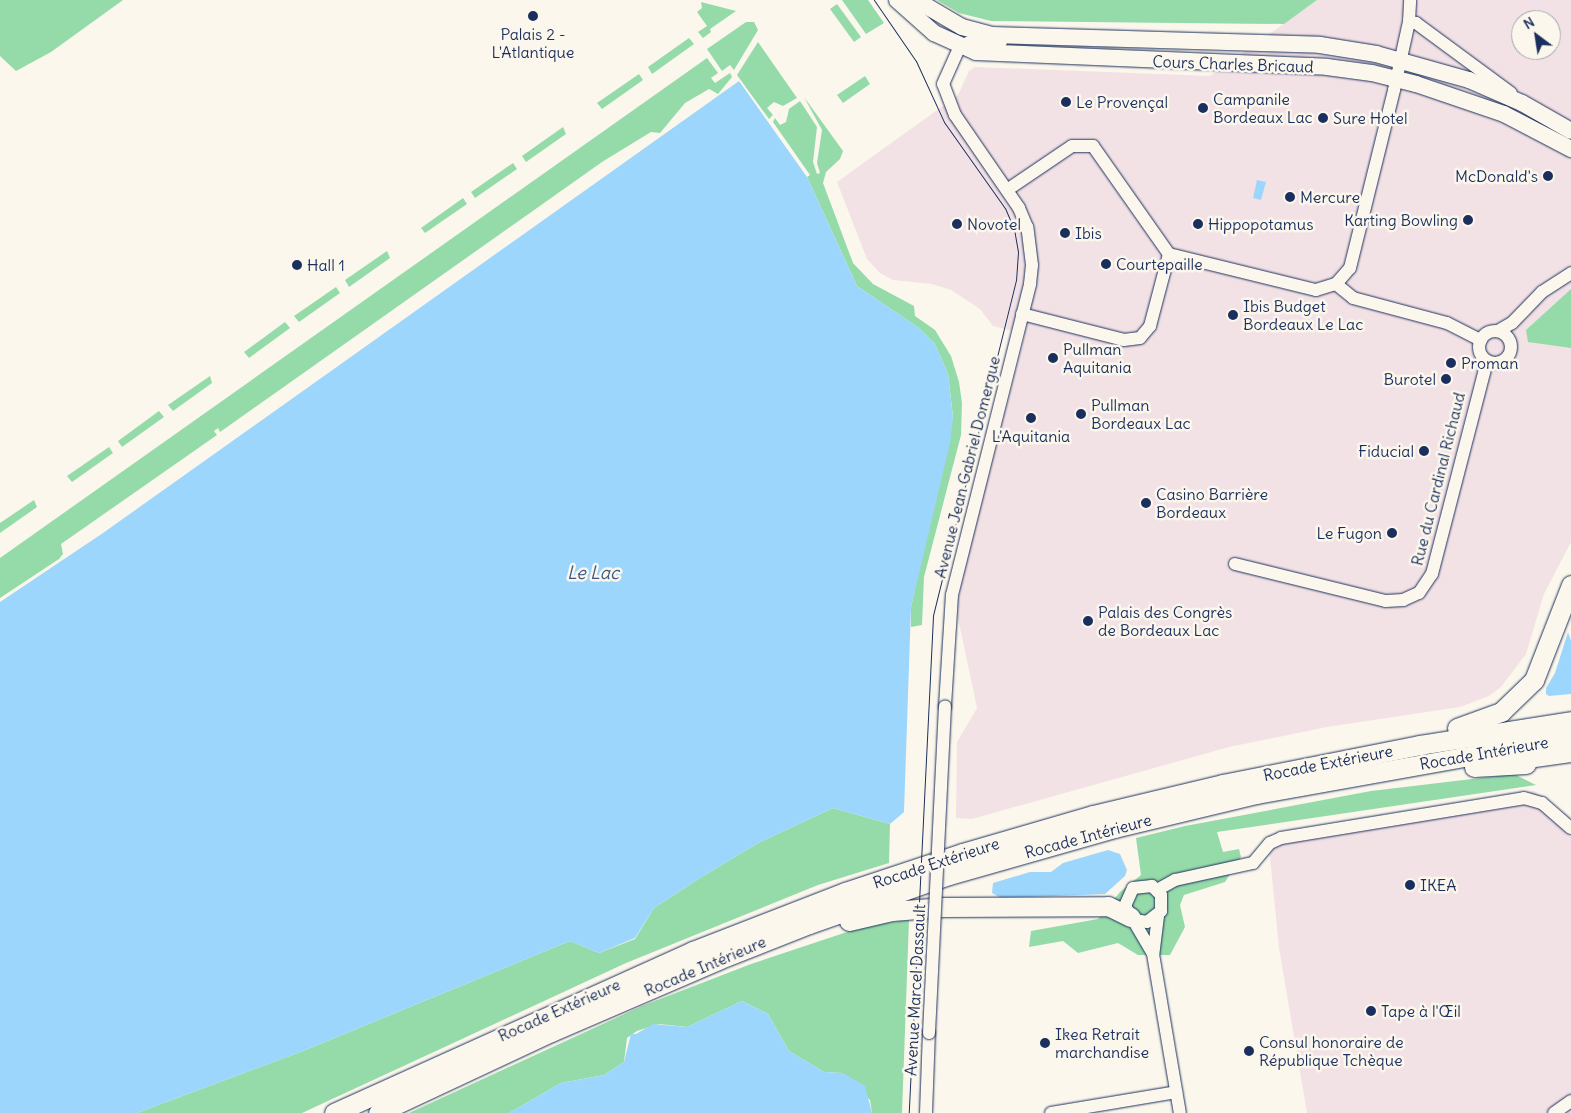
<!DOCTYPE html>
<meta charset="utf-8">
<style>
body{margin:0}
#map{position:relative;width:1571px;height:1113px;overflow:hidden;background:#fbf7ec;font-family:Delius,sans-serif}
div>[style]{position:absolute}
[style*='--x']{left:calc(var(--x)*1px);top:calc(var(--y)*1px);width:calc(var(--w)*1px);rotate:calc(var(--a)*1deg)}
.built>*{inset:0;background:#f3e2e5}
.green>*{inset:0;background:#95dba9}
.water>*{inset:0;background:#9dd6fd}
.roads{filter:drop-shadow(0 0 1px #1b2f5e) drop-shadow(0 0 1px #1b2f5e)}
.minor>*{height:12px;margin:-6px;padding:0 6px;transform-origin:6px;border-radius:6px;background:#fbf7ec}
.minor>.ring{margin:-6px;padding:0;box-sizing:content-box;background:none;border:12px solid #fbf7ec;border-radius:50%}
.major>*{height:16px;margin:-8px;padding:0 8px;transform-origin:8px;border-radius:8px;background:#fbf7ec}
.highway>*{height:19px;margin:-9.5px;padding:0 9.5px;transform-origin:9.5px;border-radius:9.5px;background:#fbf7ec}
.tram>*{height:1px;margin:-0.5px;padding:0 0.5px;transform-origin:0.5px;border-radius:0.5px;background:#1b2f5e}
.bridges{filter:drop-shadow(0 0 1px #1b2f5e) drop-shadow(0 0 1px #1b2f5e)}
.minor-bridge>*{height:12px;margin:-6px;padding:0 6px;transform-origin:6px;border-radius:6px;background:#fbf7ec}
.dots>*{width:14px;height:14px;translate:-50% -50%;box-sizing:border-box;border:2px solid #fbf7ec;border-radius:50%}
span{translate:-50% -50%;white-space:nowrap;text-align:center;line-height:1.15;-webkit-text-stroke:5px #fbf7ec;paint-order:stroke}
.poi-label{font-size:16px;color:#1b2f5e}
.left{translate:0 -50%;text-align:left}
.right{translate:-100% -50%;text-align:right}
.street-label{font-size:16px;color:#1b2f5e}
.water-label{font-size:18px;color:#3c5986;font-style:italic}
.north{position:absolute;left:1511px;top:10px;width:50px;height:50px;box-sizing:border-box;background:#fbf7ec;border:1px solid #a1a7b3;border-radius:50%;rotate:329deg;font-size:14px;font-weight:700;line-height:20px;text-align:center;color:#1b2f5e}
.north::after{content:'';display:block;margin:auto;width:18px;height:22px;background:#1b2f5e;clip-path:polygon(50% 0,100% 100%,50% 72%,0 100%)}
</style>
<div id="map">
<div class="built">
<i style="clip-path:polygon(evenodd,1317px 0,1571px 0,1571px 542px,1544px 594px,1526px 654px,1501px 687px,1489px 696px,1460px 707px,1327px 727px,1229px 747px,972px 819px,956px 818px,957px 742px,977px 708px,955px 604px,1025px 334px,993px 326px,980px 309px,951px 290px,932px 284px,893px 280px,880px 273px,867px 259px,837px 182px,958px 95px,969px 71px,975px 67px,1210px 76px,1317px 0,1521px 20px,1551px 20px,1551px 50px,1521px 50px,1521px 20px)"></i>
<i style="clip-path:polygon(1534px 791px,1571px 819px,1571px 1113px,1307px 1113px,1279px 948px,1268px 836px)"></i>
</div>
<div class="green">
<i style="clip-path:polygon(0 0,123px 0,51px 52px,16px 71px,0 56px)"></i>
<i style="clip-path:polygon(842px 0,868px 0,884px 23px,866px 34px)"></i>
<i style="clip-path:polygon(937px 0,1317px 0,1284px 24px,991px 21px,959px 13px)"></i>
<i style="clip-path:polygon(701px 2px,736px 11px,710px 29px,711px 32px,703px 38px,698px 32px,707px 26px,697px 12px,702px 8px)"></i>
<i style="clip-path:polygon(837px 4px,861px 37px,854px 42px,830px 9px)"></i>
<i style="clip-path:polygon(746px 22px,754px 22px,758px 30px,734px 70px,730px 65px,722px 71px,707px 49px)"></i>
<i style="clip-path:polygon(689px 38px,694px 44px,652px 74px,648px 67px)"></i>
<i style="clip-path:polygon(758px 42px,797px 98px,783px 106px,774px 102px,767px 108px,773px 115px,769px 119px,737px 75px)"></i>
<i style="clip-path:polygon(707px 58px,718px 73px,711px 78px,715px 83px,730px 73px,732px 77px,718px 94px,709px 89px,685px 103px,660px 133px,651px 132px,602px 162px,230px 425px,220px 432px,218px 428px,214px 431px,217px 435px,61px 544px,63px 554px,59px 559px,0 598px,0 558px)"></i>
<i style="clip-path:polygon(639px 74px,643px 80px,602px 109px,597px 103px)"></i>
<i style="clip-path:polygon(865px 76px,870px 84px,843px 103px,837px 95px)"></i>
<i style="clip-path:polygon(804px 97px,843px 151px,840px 159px,826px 172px,823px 183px,853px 263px,873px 284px,914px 306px,915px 316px,935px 330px,951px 356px,959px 382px,962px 403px,961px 435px,924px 577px,922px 625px,911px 627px,911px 607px,953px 417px,948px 374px,935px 344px,919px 328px,857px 286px,807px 177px,810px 175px,773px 122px,775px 118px,780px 125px,786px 122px,789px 109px,800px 101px,817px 127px,813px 162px,817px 174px,820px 173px,817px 163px,822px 130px)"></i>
<i style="clip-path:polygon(563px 127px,566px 134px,526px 162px,522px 156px)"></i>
<i style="clip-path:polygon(513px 163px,517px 169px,475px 198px,471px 192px)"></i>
<i style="clip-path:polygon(463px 198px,467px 204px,425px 233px,421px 228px)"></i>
<i style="clip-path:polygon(387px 251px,390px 258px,349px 287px,345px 280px)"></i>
<i style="clip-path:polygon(336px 287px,340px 293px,299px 322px,294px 316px)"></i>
<i style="clip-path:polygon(1571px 289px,1571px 348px,1528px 342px,1526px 330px)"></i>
<i style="clip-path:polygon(285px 322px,290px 328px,249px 358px,244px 352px)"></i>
<i style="clip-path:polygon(210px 376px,212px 383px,173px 411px,168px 405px)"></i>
<i style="clip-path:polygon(159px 411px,164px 417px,122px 447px,118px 441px)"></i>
<i style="clip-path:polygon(109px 447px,113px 453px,72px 482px,67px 476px)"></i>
<i style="clip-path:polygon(34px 500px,37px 507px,0 533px,0 523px)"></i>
<i style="clip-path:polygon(1514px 774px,1536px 785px,1217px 832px,1223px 852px,1239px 849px,1241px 857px,1225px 882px,1184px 895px,1180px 905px,1185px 927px,1170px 955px,1138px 955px,1118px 943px,1078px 953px,1063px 941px,1029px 947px,1031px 931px,1098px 919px,1120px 892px,1141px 875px,1136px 838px,1185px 826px,1371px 791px)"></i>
<i style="clip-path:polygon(833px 808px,890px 824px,889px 863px,818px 885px,626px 963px,302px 1113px,137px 1113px,303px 1051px,570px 941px,599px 953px,635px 939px,654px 908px,700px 878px,758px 843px)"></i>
<i style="clip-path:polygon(909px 920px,902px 1113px,872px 1113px,870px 1100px,843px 1073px,824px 1072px,789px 1051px,768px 1014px,742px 1001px,687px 1027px,659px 1024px,637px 1031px,627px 1038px,624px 1062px,604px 1075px,561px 1083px,509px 1113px,409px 1113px,642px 1006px,751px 964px,868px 925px)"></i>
</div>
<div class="water">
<i style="clip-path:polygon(739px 81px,807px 177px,857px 286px,919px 328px,935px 344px,948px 374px,953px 417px,950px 443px,911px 607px,904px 812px,890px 824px,833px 808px,758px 843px,700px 878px,654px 908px,635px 938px,599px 953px,570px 941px,303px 1051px,137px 1113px,0 1113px,0 602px,103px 533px)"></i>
<i style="clip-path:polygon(1257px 180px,1266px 182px,1261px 200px,1253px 198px)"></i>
<i style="clip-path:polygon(1568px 632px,1571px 641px,1571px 694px,1549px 696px,1546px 694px,1546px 688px,1555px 673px)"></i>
<i style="clip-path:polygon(1108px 850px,1120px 854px,1127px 870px,1125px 876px,1105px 894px,1001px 898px,992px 893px,993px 883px,1030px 872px,1051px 872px,1063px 863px)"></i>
<i style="clip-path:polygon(742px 1001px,768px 1014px,789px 1051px,824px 1072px,843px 1073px,865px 1086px,872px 1113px,509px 1113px,561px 1083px,604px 1075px,624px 1062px,631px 1034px,636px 1034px,653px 1024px,687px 1027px)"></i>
</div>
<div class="roads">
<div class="minor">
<i style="--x:1409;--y:22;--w:7;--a:8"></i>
<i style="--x:1416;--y:23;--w:118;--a:36.4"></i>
<i style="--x:1007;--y:190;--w:78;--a:-34.1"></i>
<i style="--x:1072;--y:146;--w:21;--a:0"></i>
<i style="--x:1093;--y:146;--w:132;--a:54.9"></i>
<i style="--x:1336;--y:284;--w:22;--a:39"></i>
<i style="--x:1353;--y:298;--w:97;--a:14.9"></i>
<i style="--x:1447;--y:323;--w:38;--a:27"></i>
<i style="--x:1022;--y:314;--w:105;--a:14.3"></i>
<i style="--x:1124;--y:340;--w:16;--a:-7"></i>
<i style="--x:1140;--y:338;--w:16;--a:-50"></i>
<i style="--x:1150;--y:326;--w:74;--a:-75.2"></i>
<i style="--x:1169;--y:254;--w:151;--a:13.8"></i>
<i style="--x:1316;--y:290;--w:21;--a:-17"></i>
<i style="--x:1336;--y:284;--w:21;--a:-49"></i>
<i style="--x:1350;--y:268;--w:183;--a:-76.1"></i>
<i style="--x:1394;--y:90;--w:70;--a:-77.6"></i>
<i style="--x:1409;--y:22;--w:22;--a:-87"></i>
<i style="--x:1498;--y:331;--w:16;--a:-30"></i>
<i style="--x:1512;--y:323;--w:43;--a:-45.9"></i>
<i style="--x:1542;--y:292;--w:35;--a:-33"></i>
<i class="ring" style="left:1479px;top:331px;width:20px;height:20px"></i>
<i style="--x:1235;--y:564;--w:155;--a:13.8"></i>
<i style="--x:1386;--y:601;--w:17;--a:-3"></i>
<i style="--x:1403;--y:600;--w:17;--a:-24"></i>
<i style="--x:1419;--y:593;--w:23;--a:-56"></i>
<i style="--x:1432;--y:574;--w:220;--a:-75.5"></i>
<i style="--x:945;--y:706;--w:111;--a:-86.4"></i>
<i style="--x:952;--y:595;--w:321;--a:-75.9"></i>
<i style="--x:1030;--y:284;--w:19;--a:-84"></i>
<i style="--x:1032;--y:265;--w:38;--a:-97"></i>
<i style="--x:1027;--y:227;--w:21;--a:-113"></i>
<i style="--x:1019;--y:208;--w:113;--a:-124.5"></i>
<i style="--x:955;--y:115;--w:33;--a:-111"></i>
<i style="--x:943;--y:84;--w:42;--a:-65.9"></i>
<i style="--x:960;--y:46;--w:11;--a:-22"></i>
<i style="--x:970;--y:42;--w:31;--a:0"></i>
<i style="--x:1157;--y:890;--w:21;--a:-29"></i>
<i style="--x:1175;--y:880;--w:80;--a:-12.3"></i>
<i style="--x:1253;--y:863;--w:26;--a:-50"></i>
<i style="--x:1270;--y:843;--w:12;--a:-24"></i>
<i style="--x:1281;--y:838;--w:246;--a:-9.3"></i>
<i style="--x:1524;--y:798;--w:19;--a:16"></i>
<i style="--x:1542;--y:803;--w:38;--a:41"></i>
<i style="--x:1158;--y:916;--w:38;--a:97"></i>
<i style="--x:1153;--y:954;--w:161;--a:80.4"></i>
<i style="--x:1135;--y:920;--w:12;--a:9"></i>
<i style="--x:1147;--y:922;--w:18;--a:-38"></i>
<i style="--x:1161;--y:911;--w:16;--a:-90"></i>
<i style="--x:1161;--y:895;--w:13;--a:-135"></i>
<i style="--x:1152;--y:886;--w:19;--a:174"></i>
<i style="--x:1133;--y:888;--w:20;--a:114"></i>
<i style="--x:1125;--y:906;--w:53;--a:59.6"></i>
<i style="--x:926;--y:1113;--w:80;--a:-87.9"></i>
<i style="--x:1051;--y:1113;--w:127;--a:-9.5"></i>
<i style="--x:1554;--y:1113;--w:21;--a:-35"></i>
</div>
<div class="major">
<i style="--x:897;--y:0;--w:50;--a:41.7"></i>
<i style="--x:934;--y:33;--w:46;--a:24.3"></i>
<i style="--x:976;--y:52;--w:351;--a:2.4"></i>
<i style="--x:1327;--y:67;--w:45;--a:7.6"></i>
<i style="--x:1372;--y:73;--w:45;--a:14"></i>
<i style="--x:1416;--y:84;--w:93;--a:18.8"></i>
<i style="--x:1504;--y:114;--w:76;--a:27.6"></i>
<i style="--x:916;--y:0;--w:53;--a:30.4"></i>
<i style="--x:962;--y:27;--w:31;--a:15"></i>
<i style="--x:992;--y:35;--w:328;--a:1.7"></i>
<i style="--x:1320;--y:45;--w:57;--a:9.1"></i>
<i style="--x:1376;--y:54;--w:97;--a:15.6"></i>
<i style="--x:1469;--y:80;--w:58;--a:23.5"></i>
<i style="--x:1522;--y:103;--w:56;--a:29.7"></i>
</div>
<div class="highway">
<i style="--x:1457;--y:728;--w:47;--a:-20"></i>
<i style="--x:1501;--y:712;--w:46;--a:-44.1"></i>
<i style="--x:1534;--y:680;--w:102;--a:-68.7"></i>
<i style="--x:1513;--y:760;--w:59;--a:-7.9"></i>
<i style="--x:1474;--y:767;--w:52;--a:-3.3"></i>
<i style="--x:849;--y:921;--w:44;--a:-13.1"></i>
<i style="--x:892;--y:911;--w:51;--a:-4.5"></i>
<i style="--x:943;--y:907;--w:165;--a:-0.3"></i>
<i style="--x:1108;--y:906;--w:25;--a:26"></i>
<i style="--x:334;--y:1113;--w:394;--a:-24.3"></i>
<i style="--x:693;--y:951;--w:163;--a:-21.2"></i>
<i style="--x:845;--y:892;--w:123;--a:-18.4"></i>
<i style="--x:962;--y:853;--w:136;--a:-16.2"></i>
<i style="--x:1093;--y:815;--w:134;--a:-13.4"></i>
<i style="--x:1223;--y:784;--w:201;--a:-11.2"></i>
<i style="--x:1420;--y:745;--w:153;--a:-9"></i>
<i style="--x:378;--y:1113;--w:191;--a:-25.1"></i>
<i style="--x:551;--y:1032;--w:182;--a:-23.3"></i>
<i style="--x:718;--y:960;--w:98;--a:-21.6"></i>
<i style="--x:809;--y:924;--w:148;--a:-19.3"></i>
<i style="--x:949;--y:875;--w:172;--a:-15.9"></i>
<i style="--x:1114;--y:828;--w:146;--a:-13.5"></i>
<i style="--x:1256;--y:794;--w:320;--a:-10.1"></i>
</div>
</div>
<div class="tram">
<i style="--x:874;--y:0;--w:74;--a:55.5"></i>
<i style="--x:916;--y:61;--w:67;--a:65.3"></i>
<i style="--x:944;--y:122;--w:105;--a:54.7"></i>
<i style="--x:1005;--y:208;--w:23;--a:67"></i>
<i style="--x:1014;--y:229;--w:23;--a:80"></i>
<i style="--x:1018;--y:252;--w:28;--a:94"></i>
<i style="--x:1016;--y:280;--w:346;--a:103.9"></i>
<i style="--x:933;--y:616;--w:498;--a:92.8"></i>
</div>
<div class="bridges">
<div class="minor-bridge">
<i style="--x:929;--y:1033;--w:327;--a:-87.2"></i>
</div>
</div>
<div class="dots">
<i style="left:533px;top:16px;background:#1b2f5e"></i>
<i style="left:1066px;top:102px;background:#1b2f5e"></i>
<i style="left:1203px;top:108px;background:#1b2f5e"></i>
<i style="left:1323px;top:118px;background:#1b2f5e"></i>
<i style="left:1548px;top:176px;background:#1b2f5e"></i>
<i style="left:1290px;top:197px;background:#1b2f5e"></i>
<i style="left:1468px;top:220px;background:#1b2f5e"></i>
<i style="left:957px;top:224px;background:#1b2f5e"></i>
<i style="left:1198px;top:224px;background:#1b2f5e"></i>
<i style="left:1065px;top:233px;background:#1b2f5e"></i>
<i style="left:1106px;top:264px;background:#1b2f5e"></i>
<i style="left:297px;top:265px;background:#1b2f5e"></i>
<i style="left:1233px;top:315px;background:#1b2f5e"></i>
<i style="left:1053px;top:358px;background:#1b2f5e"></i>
<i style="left:1451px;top:363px;background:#1b2f5e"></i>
<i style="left:1446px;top:379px;background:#1b2f5e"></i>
<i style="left:1081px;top:414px;background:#1b2f5e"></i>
<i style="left:1031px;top:418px;background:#1b2f5e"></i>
<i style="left:1424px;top:451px;background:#1b2f5e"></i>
<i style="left:1146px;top:503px;background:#1b2f5e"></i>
<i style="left:1392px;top:533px;background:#1b2f5e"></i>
<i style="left:1088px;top:621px;background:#1b2f5e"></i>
<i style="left:1410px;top:885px;background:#1b2f5e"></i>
<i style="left:1371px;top:1011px;background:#1b2f5e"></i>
<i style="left:1045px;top:1043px;background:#1b2f5e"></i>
<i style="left:1249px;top:1051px;background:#1b2f5e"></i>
</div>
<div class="poi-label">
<span style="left:533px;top:43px">Palais 2 -<br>L'Atlantique</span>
<span class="left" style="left:1213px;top:108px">Campanile<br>Bordeaux Lac</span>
<span class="left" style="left:1076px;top:102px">Le Provençal</span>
<span class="left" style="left:1333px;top:118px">Sure Hotel</span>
<span class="right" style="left:1538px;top:176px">McDonald's</span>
<span class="left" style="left:1300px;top:197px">Mercure</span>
<span class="right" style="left:1458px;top:220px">Karting Bowling</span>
<span class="left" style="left:967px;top:224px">Novotel</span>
<span class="left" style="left:1208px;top:224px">Hippopotamus</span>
<span class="left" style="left:1075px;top:233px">Ibis</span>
<span class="left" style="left:1116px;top:264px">Courtepaille</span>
<span class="left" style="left:307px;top:265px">Hall 1</span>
<span class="left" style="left:1243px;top:315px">Ibis Budget<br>Bordeaux Le Lac</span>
<span class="left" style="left:1063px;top:358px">Pullman<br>Aquitania</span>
<span class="left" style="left:1461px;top:363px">Proman</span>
<span class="right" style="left:1436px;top:379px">Burotel</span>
<span class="left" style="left:1091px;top:414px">Pullman<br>Bordeaux Lac</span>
<span style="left:1031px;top:436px">L'Aquitania</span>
<span class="right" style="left:1414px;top:451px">Fiducial</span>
<span class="left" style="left:1156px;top:503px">Casino Barrière<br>Bordeaux</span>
<span class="right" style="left:1382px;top:533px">Le Fugon</span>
<span class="left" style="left:1098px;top:621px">Palais des Congrès<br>de Bordeaux Lac</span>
<span class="left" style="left:1420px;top:885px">IKEA</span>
<span class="left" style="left:1381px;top:1011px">Tape à l'Œil</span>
<span class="left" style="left:1055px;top:1043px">Ikea Retrait<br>marchandise</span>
<span class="left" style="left:1259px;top:1051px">Consul honoraire de<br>République Tchèque</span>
</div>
<div class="street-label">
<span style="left:1233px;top:64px;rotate:2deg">Cours Charles Bricaud</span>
<span style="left:967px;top:467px;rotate:-76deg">Avenue Jean Gabriel Domergue</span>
<span style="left:1438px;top:479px;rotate:-76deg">Rue du Cardinal Richaud</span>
<span style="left:1484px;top:753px;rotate:-10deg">Rocade Intérieure</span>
<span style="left:1328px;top:763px;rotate:-11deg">Rocade Extérieure</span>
<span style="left:1088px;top:836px;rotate:-15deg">Rocade Intérieure</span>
<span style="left:936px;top:863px;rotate:-18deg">Rocade Extérieure</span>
<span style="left:705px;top:966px;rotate:-23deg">Rocade Intérieure</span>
<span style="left:915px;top:990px;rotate:-87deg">Avenue Marcel Dassault</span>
<span style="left:559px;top:1010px;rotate:-24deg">Rocade Extérieure</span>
</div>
<div class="water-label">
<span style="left:593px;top:573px">Le Lac</span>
</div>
<div class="north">N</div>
</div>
